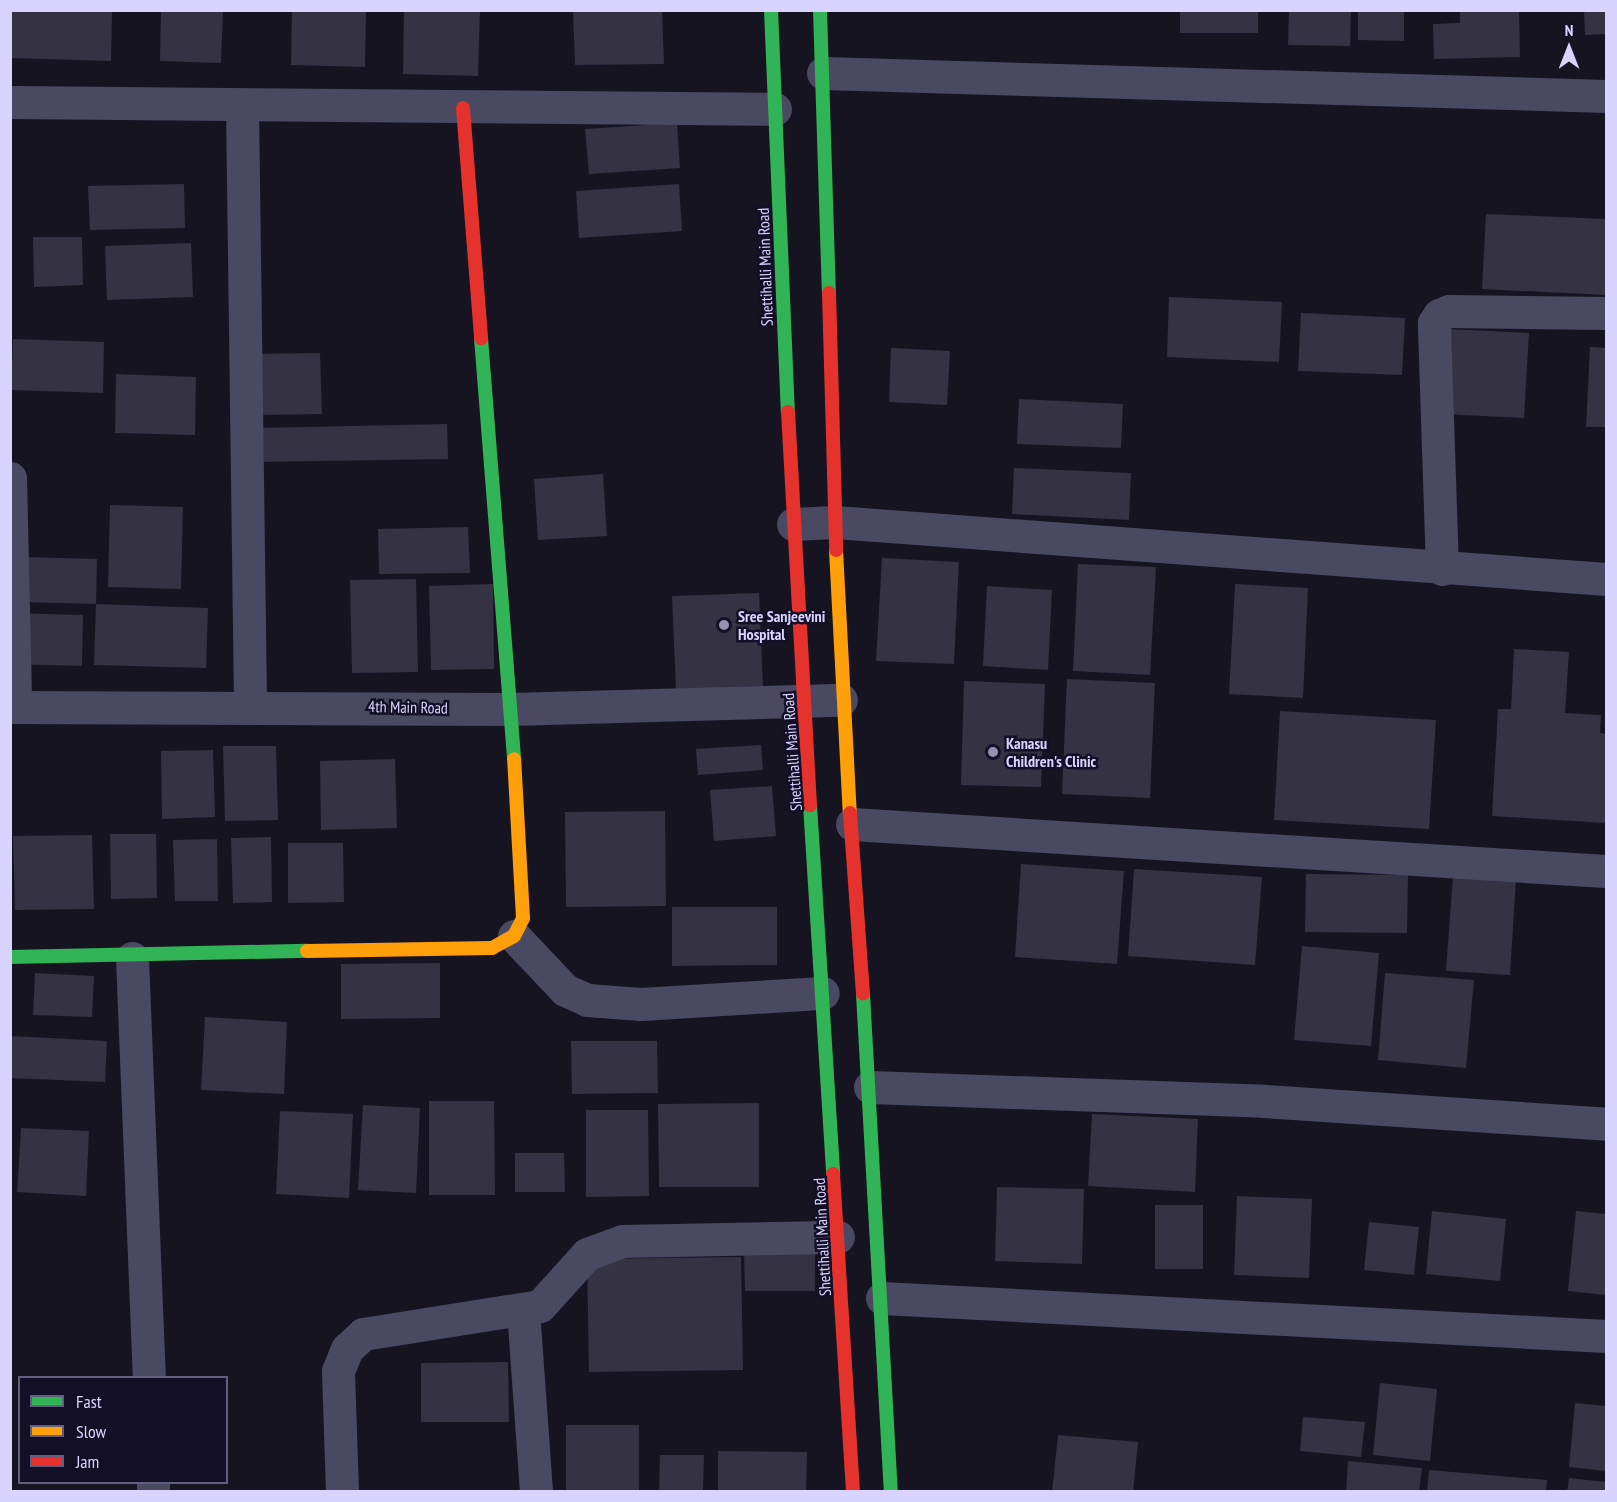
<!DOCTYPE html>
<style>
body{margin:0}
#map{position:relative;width:1617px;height:1502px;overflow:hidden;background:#161421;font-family:"PT Sans Narrow",sans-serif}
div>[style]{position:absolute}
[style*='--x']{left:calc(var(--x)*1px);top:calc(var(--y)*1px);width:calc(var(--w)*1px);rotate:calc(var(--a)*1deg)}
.building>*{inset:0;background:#343243}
.street>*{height:33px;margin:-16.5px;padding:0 16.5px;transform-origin:16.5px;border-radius:16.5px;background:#4a4962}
.fast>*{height:14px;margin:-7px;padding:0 7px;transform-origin:7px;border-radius:7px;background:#30b455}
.slow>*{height:14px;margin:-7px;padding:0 7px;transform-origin:7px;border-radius:7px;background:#ff9f0a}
.jam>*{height:14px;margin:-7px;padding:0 7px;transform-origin:7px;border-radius:7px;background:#e5322d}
.dots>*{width:16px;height:16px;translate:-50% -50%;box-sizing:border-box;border:3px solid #130f26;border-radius:50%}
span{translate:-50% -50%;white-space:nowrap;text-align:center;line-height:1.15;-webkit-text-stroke:5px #130f26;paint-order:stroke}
.street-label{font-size:16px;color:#d9d4ff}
.poi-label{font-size:16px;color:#d9d4ff;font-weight:700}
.left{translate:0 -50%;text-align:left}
.frame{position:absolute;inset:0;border:12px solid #d9d4ff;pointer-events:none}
.legend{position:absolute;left:18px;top:1376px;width:210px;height:108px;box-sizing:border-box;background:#130f26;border:2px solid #625e7d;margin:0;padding:8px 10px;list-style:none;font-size:18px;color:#d9d4ff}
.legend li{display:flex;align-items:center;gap:12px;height:30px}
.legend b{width:30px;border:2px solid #625e7d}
.north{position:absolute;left:1539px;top:18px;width:60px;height:60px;-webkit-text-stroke:4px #130f26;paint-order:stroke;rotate:0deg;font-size:16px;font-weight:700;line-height:24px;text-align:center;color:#d9d4ff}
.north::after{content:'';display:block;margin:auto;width:21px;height:27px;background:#d9d4ff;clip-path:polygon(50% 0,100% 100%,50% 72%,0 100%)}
</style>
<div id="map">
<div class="building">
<i style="clip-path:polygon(10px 10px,112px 10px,111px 61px,10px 58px)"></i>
<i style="clip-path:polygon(161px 10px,223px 10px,221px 63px,160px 61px)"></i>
<i style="clip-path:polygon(292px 10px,366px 10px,365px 67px,291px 65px)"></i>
<i style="clip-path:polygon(404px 10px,480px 10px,478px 76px,403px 74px)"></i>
<i style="clip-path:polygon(662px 10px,664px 64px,575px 65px,573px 11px)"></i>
<i style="clip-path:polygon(1180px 10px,1258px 10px,1258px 33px,1180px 33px)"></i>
<i style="clip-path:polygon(1289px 10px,1351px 10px,1350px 46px,1288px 45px)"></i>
<i style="clip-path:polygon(1358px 10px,1404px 10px,1404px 41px,1358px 40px)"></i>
<i style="clip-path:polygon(1460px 10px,1519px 10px,1520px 57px,1434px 59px,1433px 24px,1460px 23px)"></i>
<i style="clip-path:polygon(1584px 10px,1606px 10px,1606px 34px,1585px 35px)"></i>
<i style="clip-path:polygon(677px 123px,680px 168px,589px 174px,585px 129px)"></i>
<i style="clip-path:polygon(184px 184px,185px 228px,90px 230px,88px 186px)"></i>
<i style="clip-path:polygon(679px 184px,682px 231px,579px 238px,576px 191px)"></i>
<i style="clip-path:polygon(1486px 214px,1606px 219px,1606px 295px,1482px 289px)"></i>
<i style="clip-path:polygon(33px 237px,82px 237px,83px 285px,34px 287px)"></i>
<i style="clip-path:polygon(191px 243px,193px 297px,107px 300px,105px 246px)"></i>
<i style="clip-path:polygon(1169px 297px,1282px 302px,1279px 362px,1167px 357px)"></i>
<i style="clip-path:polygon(1301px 313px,1405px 318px,1402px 375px,1298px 371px)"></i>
<i style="clip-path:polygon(1447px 329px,1529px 333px,1524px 418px,1442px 414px)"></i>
<i style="clip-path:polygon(13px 339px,104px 342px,103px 393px,11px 390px)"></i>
<i style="clip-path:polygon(1590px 347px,1606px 348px,1606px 427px,1586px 427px)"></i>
<i style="clip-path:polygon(891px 348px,950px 351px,947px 405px,889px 402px)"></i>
<i style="clip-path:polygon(320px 353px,322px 414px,254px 415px,253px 354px)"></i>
<i style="clip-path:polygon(116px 374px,196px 377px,195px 435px,115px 433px)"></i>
<i style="clip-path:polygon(1019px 399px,1123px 404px,1121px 448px,1017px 444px)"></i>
<i style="clip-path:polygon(447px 424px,448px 459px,256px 462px,256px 428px)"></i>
<i style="clip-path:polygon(1014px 468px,1131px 473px,1129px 520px,1012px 514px)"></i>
<i style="clip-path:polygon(603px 474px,607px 536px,538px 540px,534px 479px)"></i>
<i style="clip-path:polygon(110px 505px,183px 507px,181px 589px,108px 587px)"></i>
<i style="clip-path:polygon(468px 527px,470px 573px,379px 574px,378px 529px)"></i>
<i style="clip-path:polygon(23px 557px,97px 559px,96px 604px,22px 602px)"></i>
<i style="clip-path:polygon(882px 558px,959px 562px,954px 664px,876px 661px)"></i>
<i style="clip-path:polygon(1078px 564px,1156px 567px,1150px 675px,1073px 671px)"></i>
<i style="clip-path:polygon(416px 579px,418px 672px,352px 673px,350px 580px)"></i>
<i style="clip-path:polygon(493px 584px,494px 669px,431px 670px,429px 586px)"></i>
<i style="clip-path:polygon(1235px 584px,1308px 588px,1303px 698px,1229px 694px)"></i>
<i style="clip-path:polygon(987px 586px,1052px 590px,1048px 670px,983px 666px)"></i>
<i style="clip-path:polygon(759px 593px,763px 686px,676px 690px,672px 596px)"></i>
<i style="clip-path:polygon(96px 604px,208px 608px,206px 668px,94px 665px)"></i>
<i style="clip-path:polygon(11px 613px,83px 615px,82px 666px,10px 664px)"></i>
<i style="clip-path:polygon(1514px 649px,1569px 652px,1565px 713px,1601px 715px,1600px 733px,1606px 734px,1606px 823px,1492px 816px,1498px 709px,1511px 709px)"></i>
<i style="clip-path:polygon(1067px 679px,1155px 683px,1150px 798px,1062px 794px)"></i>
<i style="clip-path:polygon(964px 681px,1045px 684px,1041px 787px,961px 785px)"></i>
<i style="clip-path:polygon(1280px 711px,1436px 720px,1429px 829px,1274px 820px)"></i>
<i style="clip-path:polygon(761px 745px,763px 770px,698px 775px,696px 749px)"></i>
<i style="clip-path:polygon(223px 746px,276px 746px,278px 820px,225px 821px)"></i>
<i style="clip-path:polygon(213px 750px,215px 817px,162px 819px,161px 751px)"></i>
<i style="clip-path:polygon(395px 759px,397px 828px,321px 830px,320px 761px)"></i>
<i style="clip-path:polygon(772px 786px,776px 836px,714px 841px,710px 790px)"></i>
<i style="clip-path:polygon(665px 811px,666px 906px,566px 907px,565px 812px)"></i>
<i style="clip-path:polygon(110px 834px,156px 834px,157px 898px,111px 899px)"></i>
<i style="clip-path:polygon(92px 835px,94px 909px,15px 910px,13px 836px)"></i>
<i style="clip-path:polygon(271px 837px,272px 902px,233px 903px,231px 838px)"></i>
<i style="clip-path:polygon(217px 839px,218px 901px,175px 901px,173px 840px)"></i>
<i style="clip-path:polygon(288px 843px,343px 843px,344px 902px,288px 903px)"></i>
<i style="clip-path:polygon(1021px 864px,1124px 871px,1117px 964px,1015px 957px)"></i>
<i style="clip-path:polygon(1134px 869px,1262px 877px,1255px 965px,1128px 956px)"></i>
<i style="clip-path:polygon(1306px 874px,1408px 875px,1407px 933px,1305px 932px)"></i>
<i style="clip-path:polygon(1453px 875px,1516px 879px,1510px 975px,1446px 971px)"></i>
<i style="clip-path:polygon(672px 907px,777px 907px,777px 965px,672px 966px)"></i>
<i style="clip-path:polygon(1302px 946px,1379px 953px,1371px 1046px,1294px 1040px)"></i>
<i style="clip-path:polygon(440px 963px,440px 1018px,341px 1019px,341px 964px)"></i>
<i style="clip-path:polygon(35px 973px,94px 976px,92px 1017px,33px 1015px)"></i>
<i style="clip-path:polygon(1385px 973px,1474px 980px,1466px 1068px,1378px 1060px)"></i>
<i style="clip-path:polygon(205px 1017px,287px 1022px,284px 1094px,201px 1090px)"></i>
<i style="clip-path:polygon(10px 1036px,107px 1041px,105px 1082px,10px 1078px)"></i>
<i style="clip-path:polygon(571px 1041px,657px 1041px,658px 1093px,572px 1094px)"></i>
<i style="clip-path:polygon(429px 1101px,494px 1101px,495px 1195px,429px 1195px)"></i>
<i style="clip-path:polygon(759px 1103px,759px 1187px,659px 1187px,658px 1104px)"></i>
<i style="clip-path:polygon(363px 1105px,420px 1108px,416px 1193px,358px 1190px)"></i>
<i style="clip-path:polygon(586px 1110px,648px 1110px,649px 1196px,586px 1197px)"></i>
<i style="clip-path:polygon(280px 1111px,353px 1114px,349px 1198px,276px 1194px)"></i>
<i style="clip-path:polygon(1092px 1114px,1198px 1119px,1195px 1192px,1088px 1186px)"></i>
<i style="clip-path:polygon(21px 1128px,89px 1131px,86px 1196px,17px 1192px)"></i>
<i style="clip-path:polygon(515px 1153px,564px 1153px,565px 1192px,515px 1192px)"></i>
<i style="clip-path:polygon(997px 1187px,1084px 1189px,1082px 1264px,995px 1261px)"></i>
<i style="clip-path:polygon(1237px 1196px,1312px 1199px,1309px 1278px,1234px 1275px)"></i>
<i style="clip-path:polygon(1155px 1205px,1203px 1205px,1203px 1269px,1155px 1269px)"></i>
<i style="clip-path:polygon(1432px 1211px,1506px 1219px,1500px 1281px,1426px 1274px)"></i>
<i style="clip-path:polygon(1576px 1211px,1606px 1214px,1606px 1295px,1568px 1291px)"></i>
<i style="clip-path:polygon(1369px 1222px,1419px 1227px,1414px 1275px,1364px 1270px)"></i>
<i style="clip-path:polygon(815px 1248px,815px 1291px,745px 1291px,744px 1250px)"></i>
<i style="clip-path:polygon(741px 1257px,743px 1370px,589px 1372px,587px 1259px)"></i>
<i style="clip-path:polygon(508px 1362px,509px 1422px,421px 1422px,421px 1363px)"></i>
<i style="clip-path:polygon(1380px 1383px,1437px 1389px,1430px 1461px,1373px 1455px)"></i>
<i style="clip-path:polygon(1575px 1403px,1606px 1406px,1606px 1471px,1569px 1467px)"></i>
<i style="clip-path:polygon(1303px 1417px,1365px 1422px,1361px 1457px,1300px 1451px)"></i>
<i style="clip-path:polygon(566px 1425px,639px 1425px,639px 1492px,566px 1492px)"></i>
<i style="clip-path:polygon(1058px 1435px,1138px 1442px,1133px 1492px,1052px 1492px)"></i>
<i style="clip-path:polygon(718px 1451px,807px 1452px,806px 1492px,718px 1492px)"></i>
<i style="clip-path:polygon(660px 1455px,704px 1455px,703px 1492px,659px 1492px)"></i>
<i style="clip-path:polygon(1348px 1461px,1422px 1468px,1419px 1492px,1346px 1492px)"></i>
<i style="clip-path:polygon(1429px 1470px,1547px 1480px,1546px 1492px,1427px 1492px)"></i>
<i style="clip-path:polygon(1569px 1478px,1606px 1482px,1606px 1492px,1567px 1492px)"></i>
</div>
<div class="street">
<i style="--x:823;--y:73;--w:783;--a:1.68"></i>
<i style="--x:10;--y:102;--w:765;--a:0.52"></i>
<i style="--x:242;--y:106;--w:599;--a:89.23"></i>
<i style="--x:10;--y:478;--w:229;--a:88.7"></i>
<i style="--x:793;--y:524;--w:42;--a:-2.7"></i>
<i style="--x:835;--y:522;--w:773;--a:4.23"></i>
<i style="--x:1442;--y:569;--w:246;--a:-91.9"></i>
<i style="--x:1434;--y:323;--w:9;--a:-58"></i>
<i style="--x:1439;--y:315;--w:11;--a:-22"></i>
<i style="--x:1449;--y:311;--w:157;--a:0.7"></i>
<i style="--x:10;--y:707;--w:501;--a:0.23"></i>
<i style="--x:511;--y:709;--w:330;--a:-1.6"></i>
<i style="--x:852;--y:824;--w:755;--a:3.57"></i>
<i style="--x:514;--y:936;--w:74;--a:46.6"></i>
<i style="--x:565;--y:990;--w:24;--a:24"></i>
<i style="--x:587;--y:1000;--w:54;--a:4.2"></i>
<i style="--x:641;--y:1004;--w:182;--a:-3.5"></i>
<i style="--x:132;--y:958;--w:420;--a:87.7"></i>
<i style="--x:870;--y:1087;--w:394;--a:2"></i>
<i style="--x:1264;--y:1101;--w:343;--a:3.8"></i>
<i style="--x:882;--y:1298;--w:725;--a:3"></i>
<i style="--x:523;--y:1310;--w:182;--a:85.9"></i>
<i style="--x:153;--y:1482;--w:10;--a:90"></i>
<i style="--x:342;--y:1492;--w:121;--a:-91.9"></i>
<i style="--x:338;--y:1371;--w:24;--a:-68"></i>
<i style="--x:347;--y:1349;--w:22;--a:-43"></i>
<i style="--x:363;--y:1334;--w:179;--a:-9"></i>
<i style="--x:540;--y:1306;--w:70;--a:-47.9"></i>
<i style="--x:587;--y:1254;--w:37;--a:-20"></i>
<i style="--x:622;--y:1241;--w:216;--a:-1.1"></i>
</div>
<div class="fast">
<i style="--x:771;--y:10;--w:402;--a:87.6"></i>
<i style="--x:820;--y:10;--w:283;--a:88.2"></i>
<i style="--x:481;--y:338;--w:422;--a:85.5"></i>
<i style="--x:810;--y:805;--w:370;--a:86.4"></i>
<i style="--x:10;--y:957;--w:297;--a:-1.2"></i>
<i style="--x:863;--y:994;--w:499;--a:86.8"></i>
</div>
<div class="slow">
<i style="--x:836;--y:550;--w:263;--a:87"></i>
<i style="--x:307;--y:951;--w:185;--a:-0.9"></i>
<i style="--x:492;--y:948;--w:25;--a:-29"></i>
<i style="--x:514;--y:936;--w:20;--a:-63"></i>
<i style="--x:523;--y:918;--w:159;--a:-93.2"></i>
</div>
<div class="jam">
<i style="--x:463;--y:108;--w:231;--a:85.5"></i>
<i style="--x:829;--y:293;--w:257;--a:88.4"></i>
<i style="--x:788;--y:412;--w:394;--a:86.8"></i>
<i style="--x:850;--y:813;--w:181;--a:85.9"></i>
<i style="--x:833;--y:1174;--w:319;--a:86.4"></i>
</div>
<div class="dots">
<i style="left:724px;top:625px;background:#9591b1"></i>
<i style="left:993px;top:752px;background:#9591b1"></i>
</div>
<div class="street-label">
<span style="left:765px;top:267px;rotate:-92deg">Shettihalli Main Road</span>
<span style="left:408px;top:707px;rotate:1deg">4th Main Road</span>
<span style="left:792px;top:752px;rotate:-94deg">Shettihalli Main Road</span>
<span style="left:822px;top:1237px;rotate:-93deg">Shettihalli Main Road</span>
</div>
<div class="poi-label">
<span class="left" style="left:738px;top:625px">Sree Sanjeevini<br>Hospital</span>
<span class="left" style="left:1006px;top:752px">Kanasu<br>Children's Clinic</span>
</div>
<div class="frame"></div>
<ul class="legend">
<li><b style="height:8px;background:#30b455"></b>Fast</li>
<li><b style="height:8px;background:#ff9f0a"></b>Slow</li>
<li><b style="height:8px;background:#e5322d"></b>Jam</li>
</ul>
<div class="north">N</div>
</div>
